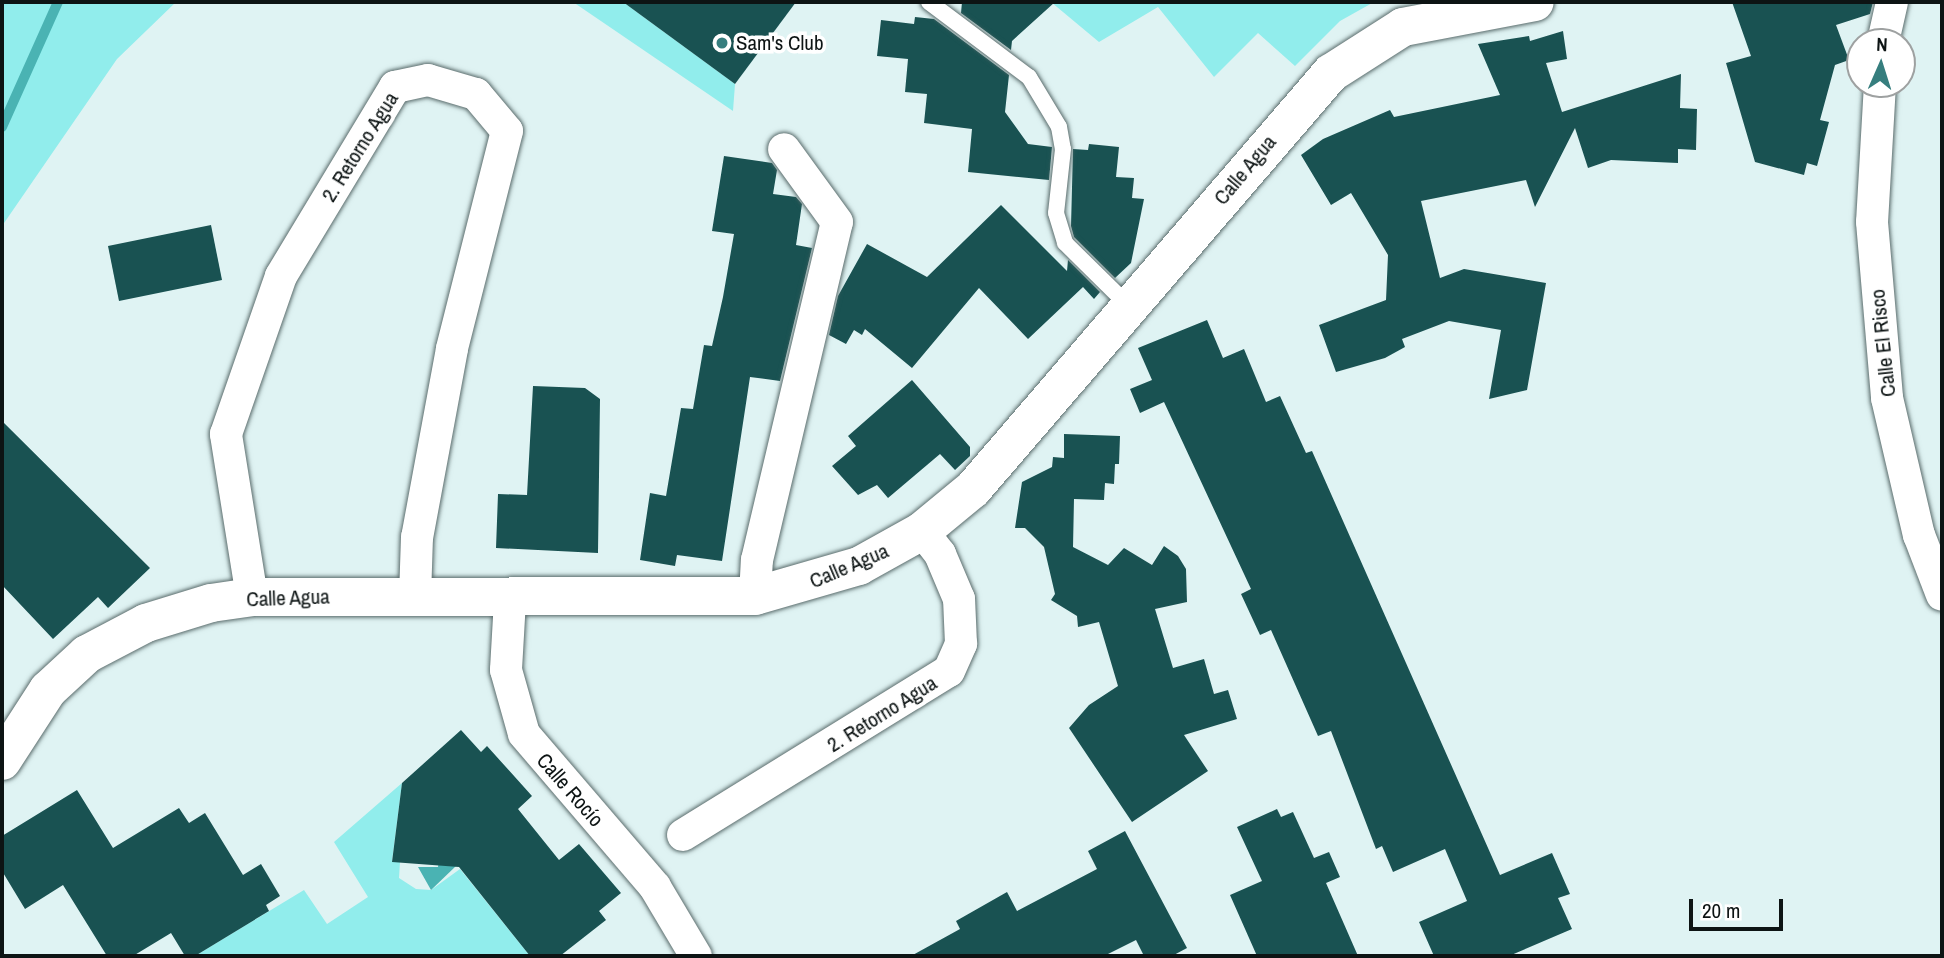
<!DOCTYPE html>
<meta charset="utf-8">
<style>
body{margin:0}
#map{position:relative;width:1944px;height:958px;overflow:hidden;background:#dff3f3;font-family:"Archivo Narrow",sans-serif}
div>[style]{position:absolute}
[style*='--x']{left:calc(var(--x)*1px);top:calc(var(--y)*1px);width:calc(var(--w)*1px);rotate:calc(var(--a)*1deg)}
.green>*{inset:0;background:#91edec}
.water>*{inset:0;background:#4ab3b3}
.stream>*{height:10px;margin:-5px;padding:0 5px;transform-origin:5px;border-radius:5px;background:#4ab3b3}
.building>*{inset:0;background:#195252}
.roads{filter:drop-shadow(0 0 2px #5a6c6c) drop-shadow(0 0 2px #5a6c6c)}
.service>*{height:16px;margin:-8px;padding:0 8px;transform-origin:8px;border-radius:8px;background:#fff}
.minor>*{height:32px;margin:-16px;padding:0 16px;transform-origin:16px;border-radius:16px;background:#fff}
.tertiary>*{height:38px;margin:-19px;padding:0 19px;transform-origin:19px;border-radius:19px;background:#fff}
.dots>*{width:19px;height:19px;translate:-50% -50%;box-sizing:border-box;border:4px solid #fff;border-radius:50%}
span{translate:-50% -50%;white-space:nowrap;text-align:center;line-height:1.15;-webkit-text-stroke:7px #fff;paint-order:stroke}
.poi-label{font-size:21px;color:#0d1414}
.left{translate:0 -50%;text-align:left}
.street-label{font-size:21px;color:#0d1414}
.frame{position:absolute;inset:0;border:4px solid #0d1414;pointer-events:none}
.north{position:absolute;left:1846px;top:28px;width:70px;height:70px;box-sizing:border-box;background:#fff;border:2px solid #9ea1a1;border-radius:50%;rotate:3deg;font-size:19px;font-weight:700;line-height:28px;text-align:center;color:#0d1414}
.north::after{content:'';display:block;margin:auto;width:24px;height:32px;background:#367e7e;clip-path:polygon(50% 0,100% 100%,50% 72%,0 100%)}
.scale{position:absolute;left:1689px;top:899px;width:94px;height:32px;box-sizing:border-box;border:4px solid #0d1414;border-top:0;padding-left:9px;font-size:21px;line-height:24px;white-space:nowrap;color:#0d1414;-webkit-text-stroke:5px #fff;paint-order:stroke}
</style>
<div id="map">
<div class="green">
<i style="clip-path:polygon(2px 2px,176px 2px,117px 59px,2px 226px)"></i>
<i style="clip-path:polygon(573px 2px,623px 2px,735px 84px,733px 111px)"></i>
<i style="clip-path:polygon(1051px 2px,1374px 2px,1340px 21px,1295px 66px,1258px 33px,1214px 77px,1158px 7px,1099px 42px)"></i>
<i style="clip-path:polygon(402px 783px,392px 861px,400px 862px,399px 878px,416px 889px,431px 890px,460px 869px,530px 956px,195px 956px,304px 890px,327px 924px,368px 897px,334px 842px)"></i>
</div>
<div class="water">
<i style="clip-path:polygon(440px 847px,456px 866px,431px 890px,418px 867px,438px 867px)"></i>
</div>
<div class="stream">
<i style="--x:2;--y:127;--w:137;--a:-65.9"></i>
</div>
<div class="building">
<i style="clip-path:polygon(623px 2px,796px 2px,735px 84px)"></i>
<i style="clip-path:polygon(962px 2px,1055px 2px,1012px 41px,1011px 50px,961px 13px)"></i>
<i style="clip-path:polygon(1732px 2px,1873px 2px,1870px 14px,1836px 25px,1849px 60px,1835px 65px,1820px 120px,1829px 122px,1817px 166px,1807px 163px,1804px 175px,1755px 162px,1726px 63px,1751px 56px)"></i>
<i style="clip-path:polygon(915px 17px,934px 19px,1009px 75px,1005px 112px,1028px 144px,1052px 147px,1049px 180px,968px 172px,972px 129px,924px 123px,927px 94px,905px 92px,908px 59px,877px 56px,881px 20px,914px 24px)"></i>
<i style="clip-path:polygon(1563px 31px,1567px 59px,1546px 63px,1562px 112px,1681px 74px,1680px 108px,1697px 109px,1696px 150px,1678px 149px,1678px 163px,1611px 160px,1588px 168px,1575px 128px,1535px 207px,1526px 180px,1421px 201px,1440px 278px,1464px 269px,1546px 283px,1527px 390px,1489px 399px,1501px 330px,1449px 321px,1402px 339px,1405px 347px,1385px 358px,1336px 372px,1319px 325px,1386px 300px,1388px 255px,1351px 193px,1331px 205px,1301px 155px,1323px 139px,1390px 110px,1394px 117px,1500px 95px,1478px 44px,1529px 36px,1530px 41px)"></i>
<i style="clip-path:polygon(1089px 144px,1119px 147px,1116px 177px,1134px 178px,1132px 198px,1144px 199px,1131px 263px,1115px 278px,1074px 237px,1071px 226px,1073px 149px,1088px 150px)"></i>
<i style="clip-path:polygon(724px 156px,772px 163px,777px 170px,773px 194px,796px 197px,802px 204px,796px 245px,812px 248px,780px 381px,750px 377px,722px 561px,677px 555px,675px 566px,640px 560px,650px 493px,666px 496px,681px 408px,693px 409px,704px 345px,712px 346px,723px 297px,734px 234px,712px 231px)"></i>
<i style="clip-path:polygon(1001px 205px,1067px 271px,1068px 260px,1100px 292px,1094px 299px,1083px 287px,1028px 339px,979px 288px,912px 368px,865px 329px,862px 335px,854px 330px,846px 344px,829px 335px,838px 296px,867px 244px,927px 277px)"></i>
<i style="clip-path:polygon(211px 225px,222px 280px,119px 301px,108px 246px)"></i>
<i style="clip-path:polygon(1207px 320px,1223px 358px,1244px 349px,1266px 402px,1280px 396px,1306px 453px,1312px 451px,1500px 875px,1552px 853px,1570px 894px,1558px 898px,1572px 929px,1509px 956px,1434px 956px,1419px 922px,1467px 901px,1445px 849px,1393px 872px,1382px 846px,1376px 849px,1331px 731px,1318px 736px,1271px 630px,1260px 635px,1241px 594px,1251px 589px,1164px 402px,1140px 413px,1130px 389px,1152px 380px,1138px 348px)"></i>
<i style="clip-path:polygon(912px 380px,970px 447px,970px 456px,955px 470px,940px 454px,888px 498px,877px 485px,858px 495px,832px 466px,856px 446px,848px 436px)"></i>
<i style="clip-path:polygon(533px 386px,585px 388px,600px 399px,598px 553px,496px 548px,498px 494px,527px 495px)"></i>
<i style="clip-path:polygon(2px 421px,150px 568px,108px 608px,98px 597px,53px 639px,2px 585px)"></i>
<i style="clip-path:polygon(1064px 434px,1120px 436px,1119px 464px,1115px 464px,1114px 484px,1105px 483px,1104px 500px,1074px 499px,1073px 547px,1108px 565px,1124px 548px,1152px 565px,1164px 546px,1178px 556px,1186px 569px,1187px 602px,1155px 609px,1173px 668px,1204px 659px,1214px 694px,1228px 690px,1237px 719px,1184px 735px,1208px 771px,1132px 822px,1069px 728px,1089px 705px,1118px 686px,1099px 622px,1078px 627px,1077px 616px,1051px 600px,1055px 594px,1044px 547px,1025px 528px,1015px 528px,1022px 482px,1052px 467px,1053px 457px,1064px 458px)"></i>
<i style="clip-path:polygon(461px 730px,481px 752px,487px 746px,532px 796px,518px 809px,559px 860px,579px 844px,621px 893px,599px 911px,606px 920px,560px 956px,530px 956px,459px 867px,392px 862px,402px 783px)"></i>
<i style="clip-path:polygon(77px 790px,113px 848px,179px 808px,189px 823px,205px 813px,243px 875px,261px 864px,280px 896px,266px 905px,269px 911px,195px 956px,185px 956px,171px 933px,133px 956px,107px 956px,63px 885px,25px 909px,2px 871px,2px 836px)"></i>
<i style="clip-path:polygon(1277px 809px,1281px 817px,1293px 812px,1314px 858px,1329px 852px,1340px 877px,1326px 883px,1358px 956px,1257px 956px,1230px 895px,1262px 881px,1237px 827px)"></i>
<i style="clip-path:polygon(1125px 831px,1187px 948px,1172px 956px,1144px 956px,1136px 940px,1104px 956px,911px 956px,960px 929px,956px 921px,1007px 892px,1017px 911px,1097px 869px,1088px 851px)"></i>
</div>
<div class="roads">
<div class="service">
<i style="--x:929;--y:2;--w:125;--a:36.9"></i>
<i style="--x:1029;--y:77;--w:58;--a:59"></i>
<i style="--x:1059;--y:127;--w:22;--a:80"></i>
<i style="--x:1063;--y:149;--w:64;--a:96.2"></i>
<i style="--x:1056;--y:213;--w:31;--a:73"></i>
<i style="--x:1065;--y:243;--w:91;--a:44.6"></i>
</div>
<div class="minor">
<i style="--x:1883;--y:42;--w:41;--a:-77.3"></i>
<i style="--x:1880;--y:84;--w:138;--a:93.3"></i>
<i style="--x:1872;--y:222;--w:177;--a:85.1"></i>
<i style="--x:1887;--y:398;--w:141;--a:76.9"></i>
<i style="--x:1919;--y:535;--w:64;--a:69"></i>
<i style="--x:755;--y:596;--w:36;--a:-87"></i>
<i style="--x:757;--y:560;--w:347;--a:-76.7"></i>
<i style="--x:837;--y:222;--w:90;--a:-126"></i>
<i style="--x:252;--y:597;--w:165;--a:-99.1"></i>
<i style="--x:226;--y:434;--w:167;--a:-70.8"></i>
<i style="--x:281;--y:276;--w:221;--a:-58.9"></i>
<i style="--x:395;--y:87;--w:34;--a:-12"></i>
<i style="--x:428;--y:80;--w:50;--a:16.3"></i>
<i style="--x:476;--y:94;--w:48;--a:50"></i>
<i style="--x:507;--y:131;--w:225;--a:104.2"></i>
<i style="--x:452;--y:349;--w:191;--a:100.5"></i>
<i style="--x:417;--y:537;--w:59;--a:91.9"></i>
<i style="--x:510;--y:600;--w:70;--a:93.3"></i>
<i style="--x:506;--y:670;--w:66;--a:74.3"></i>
<i style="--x:524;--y:734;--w:201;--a:49.4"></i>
<i style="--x:655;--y:887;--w:80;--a:59.3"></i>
<i style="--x:683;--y:835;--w:312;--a:-31.7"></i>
<i style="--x:949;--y:671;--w:30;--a:-66"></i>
<i style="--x:961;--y:644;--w:45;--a:-92.5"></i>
<i style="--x:959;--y:599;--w:49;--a:-112.9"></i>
<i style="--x:940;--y:554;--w:29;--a:-128"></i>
</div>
<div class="tertiary">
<i style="--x:2;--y:761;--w:85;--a:-57.1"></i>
<i style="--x:48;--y:690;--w:53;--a:-42.7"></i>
<i style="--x:87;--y:654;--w:67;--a:-27.7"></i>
<i style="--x:146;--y:623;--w:68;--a:-17.1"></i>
<i style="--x:211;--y:603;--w:41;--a:-8.3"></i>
<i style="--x:252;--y:597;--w:503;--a:-0.11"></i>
<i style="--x:755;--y:596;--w:108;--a:-16.1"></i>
<i style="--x:859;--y:566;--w:72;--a:-29.1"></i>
<i style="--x:922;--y:531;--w:66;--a:-39.5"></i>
<i style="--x:973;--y:489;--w:549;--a:-49.29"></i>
<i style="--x:1331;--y:73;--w:85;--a:-32.6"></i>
<i style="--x:1403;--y:27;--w:134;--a:-10.7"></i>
</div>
</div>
<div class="dots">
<i style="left:722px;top:43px;background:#367e7e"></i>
</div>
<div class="poi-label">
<span class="left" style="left:736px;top:43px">Sam's Club</span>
</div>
<div class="street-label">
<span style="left:360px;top:147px;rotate:-58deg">2. Retorno Agua</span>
<span style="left:1245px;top:170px;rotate:-50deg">Calle Agua</span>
<span style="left:1883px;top:343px;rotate:-96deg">Calle El Risco</span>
<span style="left:849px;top:566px;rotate:-23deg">Calle Agua</span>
<span style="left:288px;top:598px;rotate:-2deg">Calle Agua</span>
<span style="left:882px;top:714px;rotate:-32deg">2. Retorno Agua</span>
<span style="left:570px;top:790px;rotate:49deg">Calle Rocío</span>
</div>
<div class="frame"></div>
<div class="north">N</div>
<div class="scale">20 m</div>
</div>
